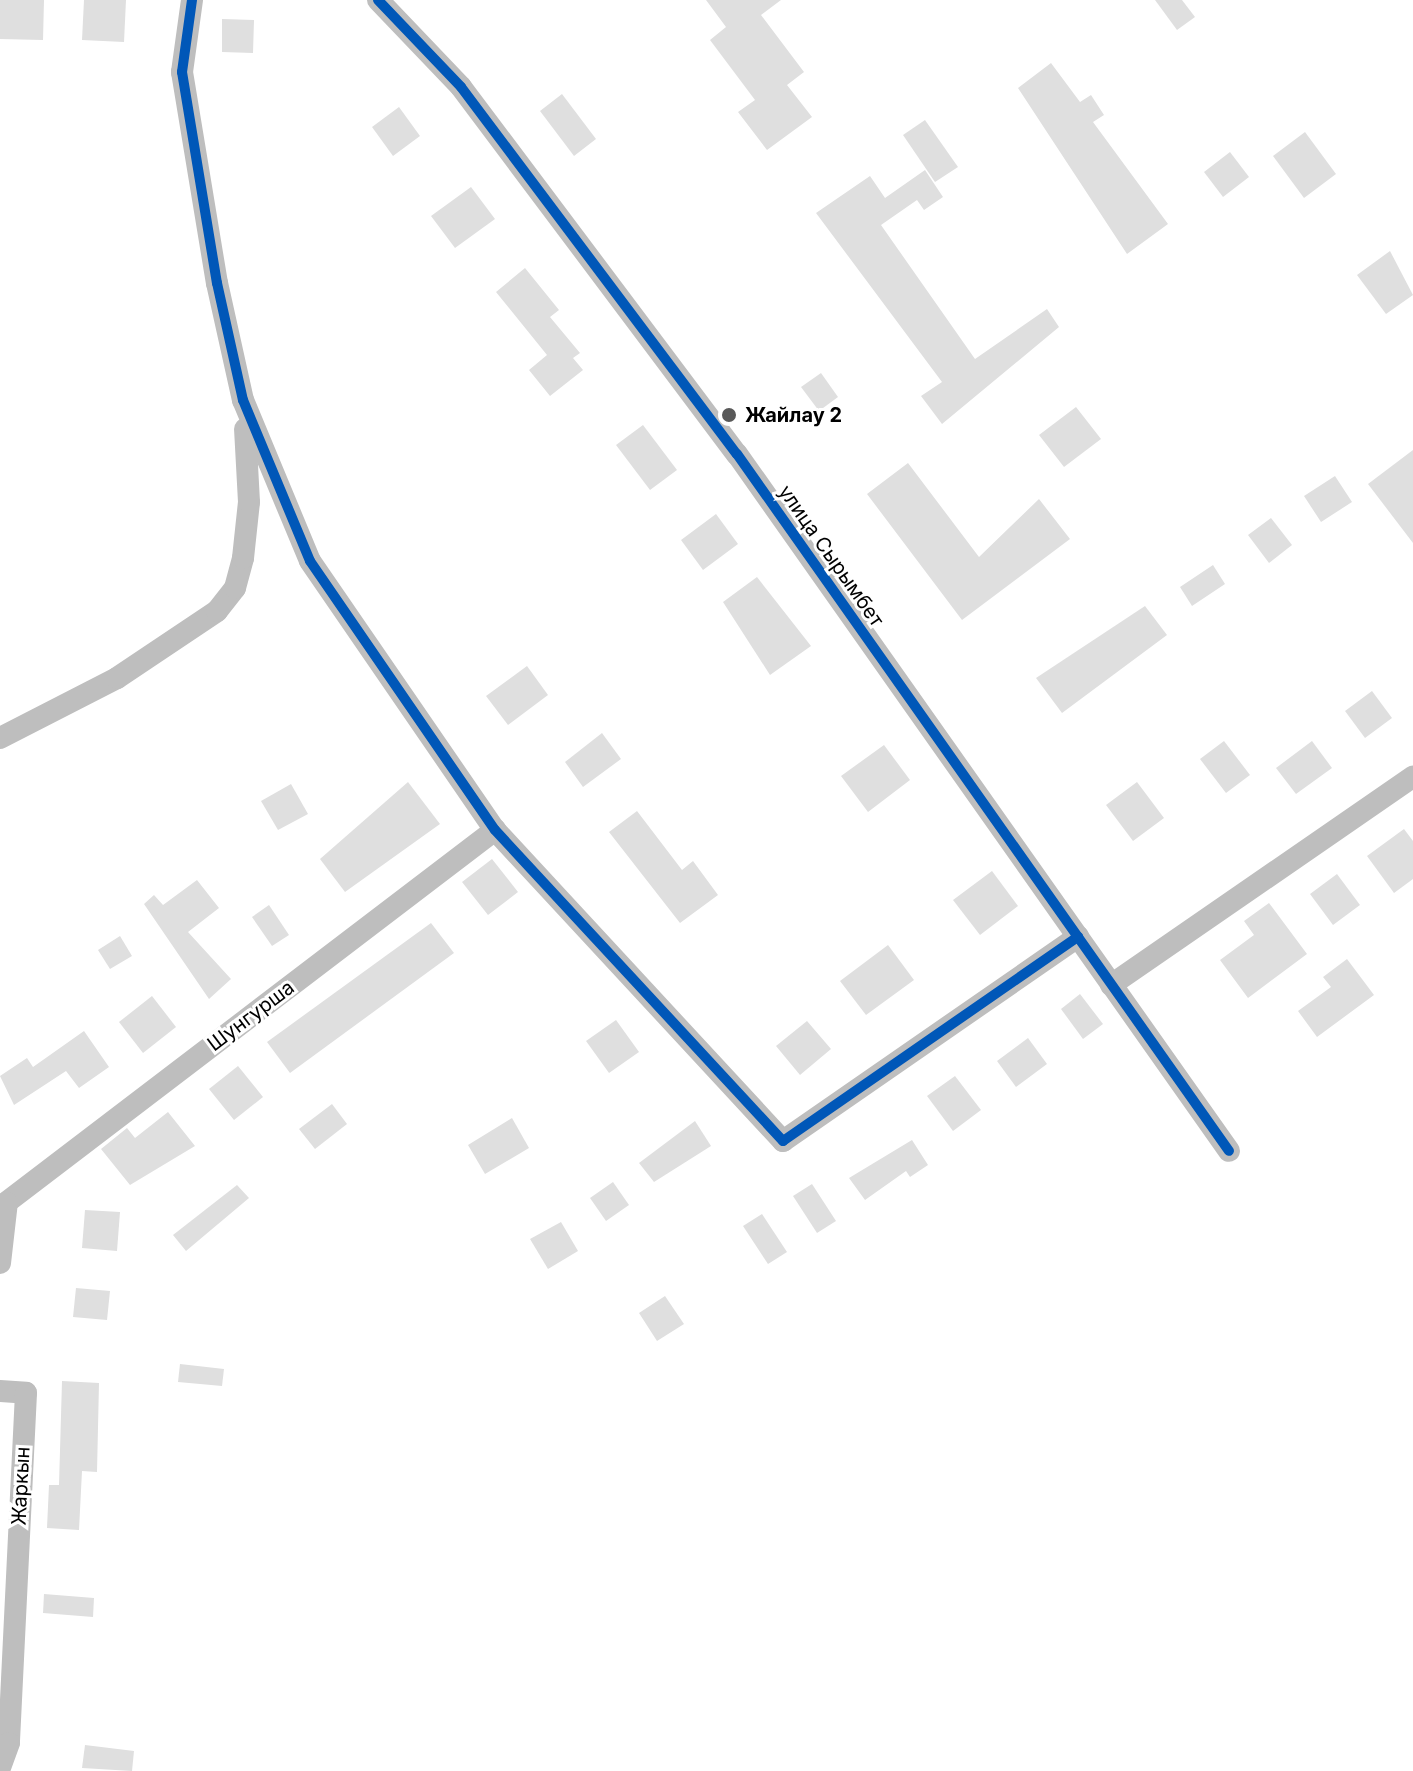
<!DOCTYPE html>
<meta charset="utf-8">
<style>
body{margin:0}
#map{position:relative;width:1413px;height:1771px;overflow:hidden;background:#fff;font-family:Inter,sans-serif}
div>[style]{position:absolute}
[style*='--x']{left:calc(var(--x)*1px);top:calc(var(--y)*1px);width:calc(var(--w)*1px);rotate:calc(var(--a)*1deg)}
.building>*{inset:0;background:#dfdfdf}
.street>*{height:22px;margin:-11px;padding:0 11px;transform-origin:11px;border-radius:11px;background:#bebebe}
.cycleway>*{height:10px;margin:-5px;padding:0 5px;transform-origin:5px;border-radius:5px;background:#0057b8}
.dots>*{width:22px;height:22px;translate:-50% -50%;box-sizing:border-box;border:4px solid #fff;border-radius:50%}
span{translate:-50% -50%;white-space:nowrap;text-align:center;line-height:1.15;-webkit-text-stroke:6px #fff;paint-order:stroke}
.poi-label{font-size:20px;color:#000;font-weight:700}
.left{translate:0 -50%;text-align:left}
.street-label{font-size:20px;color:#000}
</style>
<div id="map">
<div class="building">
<i style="clip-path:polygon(0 0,44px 0,43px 40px,0 39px)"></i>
<i style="clip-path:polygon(84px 0,126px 0,124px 42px,82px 40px)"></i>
<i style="clip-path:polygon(706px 0,781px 0,761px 15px,804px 72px,787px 85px,812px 117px,767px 150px,738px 112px,755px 100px,710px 40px,726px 27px)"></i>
<i style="clip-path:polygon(1155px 0,1182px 0,1195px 17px,1177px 30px)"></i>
<i style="clip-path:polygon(222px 19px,254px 20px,253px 53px,222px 52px)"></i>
<i style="clip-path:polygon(1051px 63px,1080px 102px,1091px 95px,1104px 115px,1093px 122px,1168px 224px,1127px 254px,1018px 88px)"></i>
<i style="clip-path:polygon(562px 94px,596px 139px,574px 156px,540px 111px)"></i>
<i style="clip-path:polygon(399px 107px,420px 136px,393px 156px,372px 127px)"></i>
<i style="clip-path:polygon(925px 120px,958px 167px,935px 182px,903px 135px)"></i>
<i style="clip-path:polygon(1305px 132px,1336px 174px,1304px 198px,1273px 156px)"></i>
<i style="clip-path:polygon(1230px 152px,1249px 177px,1223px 197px,1204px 172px)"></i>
<i style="clip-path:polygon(925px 170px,943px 197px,924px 210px,917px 200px,881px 225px,975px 359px,1047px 309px,1059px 327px,942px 424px,921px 396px,942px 382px,816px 213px,870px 176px,885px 198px)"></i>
<i style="clip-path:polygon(471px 187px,495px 219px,455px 248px,431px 216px)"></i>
<i style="clip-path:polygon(1390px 251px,1413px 295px,1386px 314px,1357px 275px)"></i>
<i style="clip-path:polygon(525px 268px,559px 310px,550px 317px,580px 353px,573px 358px,583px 370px,550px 396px,529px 370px,547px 355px,496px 292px)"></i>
<i style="clip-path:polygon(821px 373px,838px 397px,819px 411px,801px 387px)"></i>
<i style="clip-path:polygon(1076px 407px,1101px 439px,1064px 467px,1039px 435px)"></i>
<i style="clip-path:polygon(643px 425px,677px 470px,650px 490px,616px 445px)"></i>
<i style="clip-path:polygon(1413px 450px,1413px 543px,1368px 484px)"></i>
<i style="clip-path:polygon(908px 463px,979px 557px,1039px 499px,1070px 539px,962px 620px,867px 494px)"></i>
<i style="clip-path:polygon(1335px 476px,1352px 502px,1321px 522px,1304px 496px)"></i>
<i style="clip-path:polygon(716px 514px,738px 544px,703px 570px,681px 540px)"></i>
<i style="clip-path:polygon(1271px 518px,1292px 545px,1269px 563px,1248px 535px)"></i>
<i style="clip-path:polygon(1213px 565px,1225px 584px,1192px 606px,1180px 587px)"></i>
<i style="clip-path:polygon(757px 577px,811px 646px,770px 675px,723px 602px)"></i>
<i style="clip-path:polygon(1145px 606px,1167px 635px,1062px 713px,1036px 678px)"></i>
<i style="clip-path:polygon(527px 666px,548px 695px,508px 725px,486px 696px)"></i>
<i style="clip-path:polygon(1372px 691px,1392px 718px,1365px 738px,1345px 711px)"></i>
<i style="clip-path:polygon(602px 733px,621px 759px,583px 787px,565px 762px)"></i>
<i style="clip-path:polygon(1224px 741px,1250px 775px,1226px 793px,1200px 759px)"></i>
<i style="clip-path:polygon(1312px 741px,1332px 768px,1296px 794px,1276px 768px)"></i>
<i style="clip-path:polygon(884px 745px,910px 780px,868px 812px,841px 776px)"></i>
<i style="clip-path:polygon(408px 782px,440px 824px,345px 892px,320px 859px)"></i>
<i style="clip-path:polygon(1137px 782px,1164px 818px,1133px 841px,1106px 805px)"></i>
<i style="clip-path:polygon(291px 784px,308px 814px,278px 830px,261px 801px)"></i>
<i style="clip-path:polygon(637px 811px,682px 870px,693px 861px,718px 895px,680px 923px,609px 832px)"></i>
<i style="clip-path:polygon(1404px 829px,1413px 841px,1413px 879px,1394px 893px,1367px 856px)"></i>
<i style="clip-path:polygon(492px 859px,518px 892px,488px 915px,462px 882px)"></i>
<i style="clip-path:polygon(992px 871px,1018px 906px,980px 935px,953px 900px)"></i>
<i style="clip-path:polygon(1337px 874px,1360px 905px,1333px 925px,1310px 894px)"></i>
<i style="clip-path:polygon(197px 880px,219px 908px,188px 932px,231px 979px,209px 999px,144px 904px,154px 895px,163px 905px)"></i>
<i style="clip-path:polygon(1269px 903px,1307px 954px,1248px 998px,1220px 960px,1254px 935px,1244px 921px)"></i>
<i style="clip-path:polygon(269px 905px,289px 935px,272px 946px,252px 917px)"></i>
<i style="clip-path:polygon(431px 923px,454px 953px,290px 1073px,267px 1042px)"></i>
<i style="clip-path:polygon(120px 936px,132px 956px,110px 969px,98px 950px)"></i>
<i style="clip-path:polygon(888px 945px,914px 980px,866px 1015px,840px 981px)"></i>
<i style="clip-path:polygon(1347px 959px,1374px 995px,1317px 1037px,1298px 1011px,1331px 987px,1323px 977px)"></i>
<i style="clip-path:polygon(1080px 994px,1103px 1024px,1083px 1039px,1061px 1009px)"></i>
<i style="clip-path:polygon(152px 996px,176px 1027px,143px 1053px,119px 1022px)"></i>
<i style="clip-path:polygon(616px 1020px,639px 1052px,609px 1073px,586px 1041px)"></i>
<i style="clip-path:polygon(807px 1021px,831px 1049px,800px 1075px,776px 1046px)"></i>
<i style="clip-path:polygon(84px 1031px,109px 1067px,79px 1088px,66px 1071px,14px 1105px,0 1076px,27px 1058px,33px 1067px)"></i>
<i style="clip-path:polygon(1028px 1038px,1047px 1064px,1016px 1087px,997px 1061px)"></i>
<i style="clip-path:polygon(238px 1066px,263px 1097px,234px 1120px,209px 1089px)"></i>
<i style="clip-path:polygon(955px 1076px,981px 1110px,953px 1131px,927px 1096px)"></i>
<i style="clip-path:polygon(332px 1104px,347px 1124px,315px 1149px,299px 1129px)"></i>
<i style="clip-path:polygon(168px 1112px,195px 1146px,130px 1185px,101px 1149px,127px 1128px,135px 1138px)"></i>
<i style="clip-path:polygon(512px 1118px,529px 1148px,485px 1174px,468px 1145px)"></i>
<i style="clip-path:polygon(695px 1121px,711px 1146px,654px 1182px,639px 1163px)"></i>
<i style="clip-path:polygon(912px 1140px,928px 1165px,910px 1177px,906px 1171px,865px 1200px,849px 1178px)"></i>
<i style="clip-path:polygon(613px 1182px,629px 1205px,606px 1221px,590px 1198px)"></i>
<i style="clip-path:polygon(812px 1184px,836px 1221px,817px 1233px,793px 1196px)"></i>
<i style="clip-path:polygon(237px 1185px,249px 1198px,186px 1251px,173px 1235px)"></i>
<i style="clip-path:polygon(85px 1210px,120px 1212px,117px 1251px,82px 1248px)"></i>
<i style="clip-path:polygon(762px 1214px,787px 1252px,768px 1264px,743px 1226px)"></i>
<i style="clip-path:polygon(561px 1222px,578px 1251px,548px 1269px,530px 1239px)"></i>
<i style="clip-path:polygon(76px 1288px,110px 1291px,107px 1320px,73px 1317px)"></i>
<i style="clip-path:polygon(665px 1296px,684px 1324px,657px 1341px,639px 1313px)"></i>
<i style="clip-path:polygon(180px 1364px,224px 1369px,222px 1386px,178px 1382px)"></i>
<i style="clip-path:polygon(62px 1381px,99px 1383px,97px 1472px,82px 1471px,79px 1530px,47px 1528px,49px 1485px,59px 1485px)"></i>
<i style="clip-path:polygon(44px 1594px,94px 1598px,93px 1617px,43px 1613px)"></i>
<i style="clip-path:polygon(85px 1745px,134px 1751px,132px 1771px,82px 1768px)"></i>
</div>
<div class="street">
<i style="--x:192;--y:0;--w:73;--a:97.9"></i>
<i style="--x:182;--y:72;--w:214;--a:80.6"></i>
<i style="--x:217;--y:283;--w:120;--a:77.5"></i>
<i style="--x:243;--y:400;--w:174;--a:67.4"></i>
<i style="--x:310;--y:561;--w:326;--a:55.5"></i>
<i style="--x:495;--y:830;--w:424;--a:47.2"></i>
<i style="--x:783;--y:1141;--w:359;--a:-34.7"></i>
<i style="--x:378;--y:0;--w:120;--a:46.3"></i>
<i style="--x:461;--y:87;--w:459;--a:53.1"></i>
<i style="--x:737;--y:454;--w:853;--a:54.78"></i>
<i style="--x:0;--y:738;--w:131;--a:-27.1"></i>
<i style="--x:117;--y:678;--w:120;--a:-33.8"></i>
<i style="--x:217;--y:611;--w:29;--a:-52"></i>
<i style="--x:235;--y:588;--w:31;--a:-75"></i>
<i style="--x:243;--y:558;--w:56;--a:-83.9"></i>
<i style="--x:249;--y:502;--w:73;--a:-93.1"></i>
<i style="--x:1111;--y:985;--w:367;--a:-34.6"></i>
<i style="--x:7;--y:1202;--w:614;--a:-37.32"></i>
<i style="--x:0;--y:1263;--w:61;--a:-83.5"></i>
<i style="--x:0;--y:1391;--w:26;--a:4"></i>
<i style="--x:26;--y:1393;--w:350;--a:92.8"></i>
<i style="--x:9;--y:1743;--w:27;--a:110"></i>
</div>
<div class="cycleway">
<i style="--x:192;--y:0;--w:73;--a:97.9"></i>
<i style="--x:182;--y:72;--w:214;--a:80.6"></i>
<i style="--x:217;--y:283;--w:120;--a:77.5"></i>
<i style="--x:243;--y:400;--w:174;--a:67.4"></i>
<i style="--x:310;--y:561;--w:326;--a:55.5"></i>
<i style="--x:495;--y:830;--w:424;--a:47.2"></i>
<i style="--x:783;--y:1141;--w:359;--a:-34.7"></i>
<i style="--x:378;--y:0;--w:120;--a:46.3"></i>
<i style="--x:461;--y:87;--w:459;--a:53.1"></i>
<i style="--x:737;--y:454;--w:853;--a:54.78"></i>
</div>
<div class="dots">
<i style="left:729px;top:415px;background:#595959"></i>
</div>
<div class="poi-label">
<span class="left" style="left:745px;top:415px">Жайлау 2</span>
</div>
<div class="street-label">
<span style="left:831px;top:556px;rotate:55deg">улица Сырымбет</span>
<span style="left:251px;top:1016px;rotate:-37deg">Шунгурша</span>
<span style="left:21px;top:1486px;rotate:-87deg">Жаркын</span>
</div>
</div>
